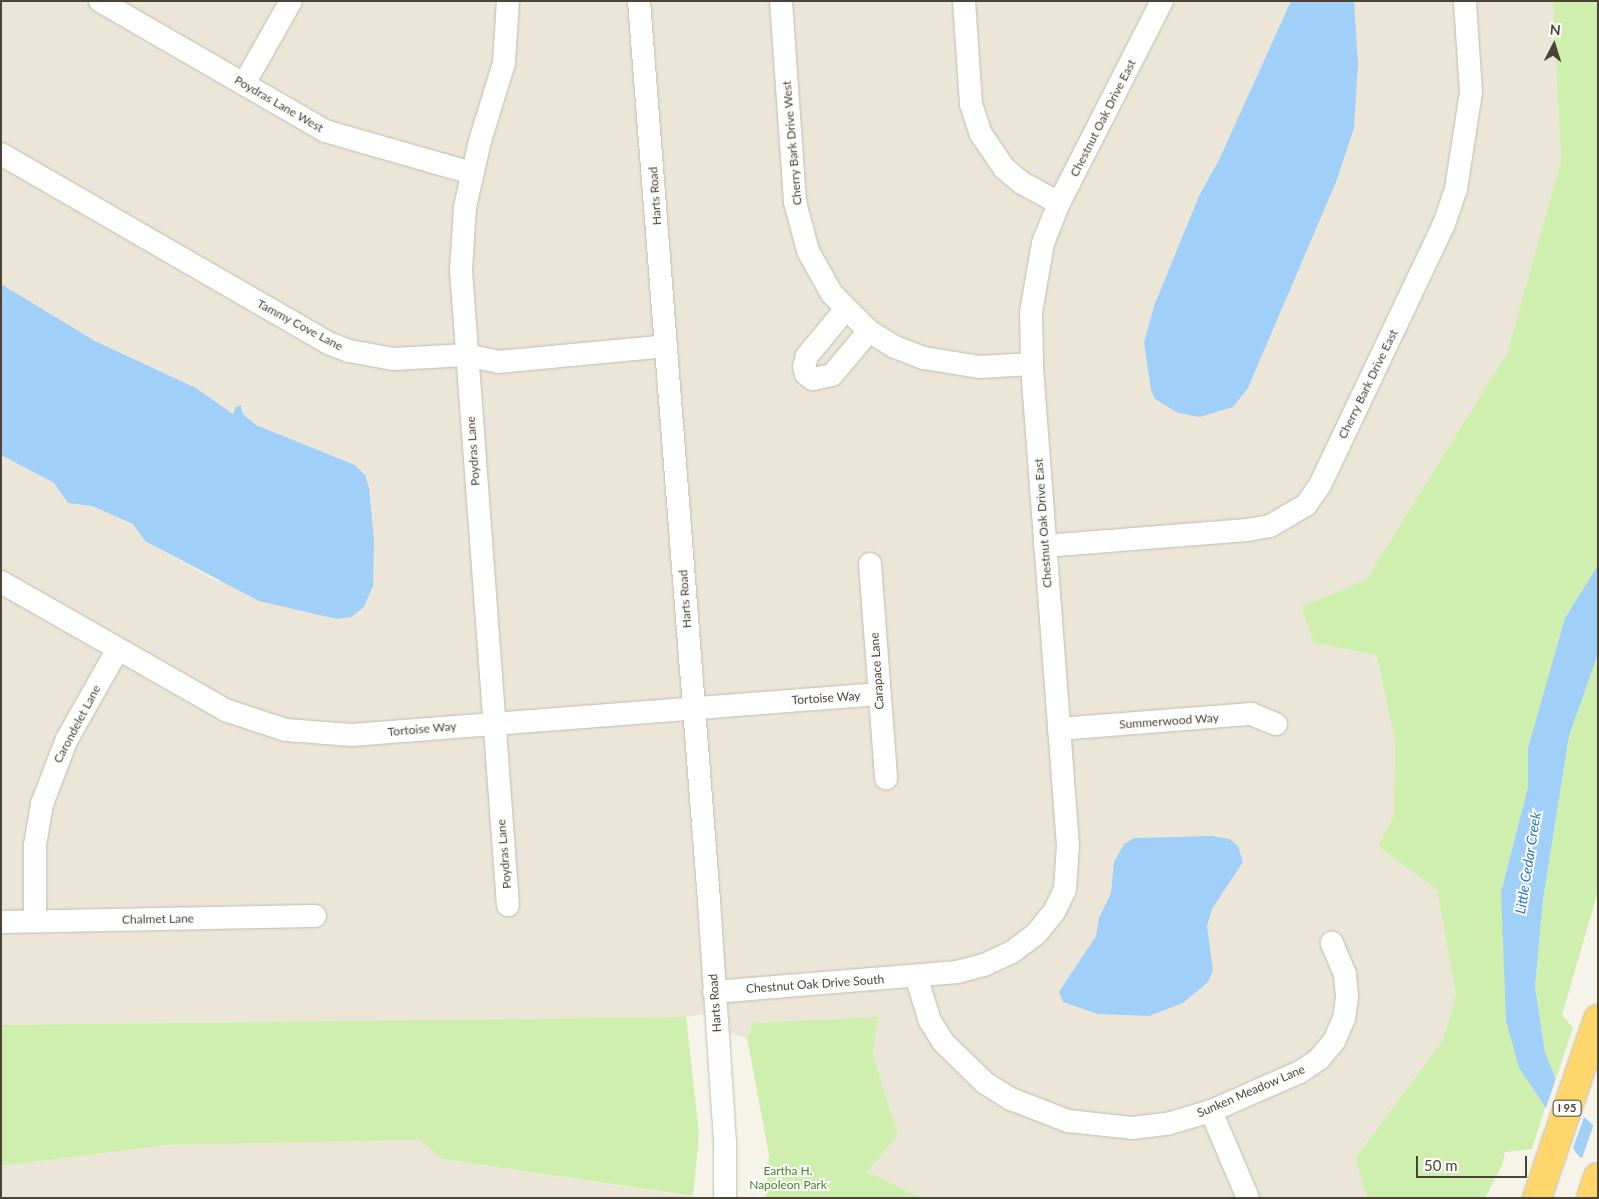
<!DOCTYPE html>
<style>
body{margin:0}
#map{position:relative;width:1599px;height:1199px;overflow:hidden;background:#f6f3e9;font-family:Lato,sans-serif}
div>[style]{position:absolute}
[style*='--x']{left:calc(var(--x)*1px);top:calc(var(--y)*1px);width:calc(var(--w)*1px);rotate:calc(var(--a)*1deg)}
.residential>*{inset:0;background:#ebe6d7}
.green>*{inset:0;background:#ceefae}
.water>*{inset:0;background:#a0d0f9}
.pier>*{inset:0;background:#f6f3e9}
.roads{filter:drop-shadow(0 0 1px #c3bcab) drop-shadow(0 0 1px #c3bcab)}
.minor>*{height:22px;margin:-11px;padding:0 11px;transform-origin:11px;border-radius:11px;background:#fff}
.highway>*{height:28px;margin:-14px;padding:0 14px;transform-origin:14px;border-radius:14px;background:#ffd66c}
span{translate:-50% -50%;white-space:nowrap;text-align:center;line-height:1.15;-webkit-text-stroke:4px #fff;paint-order:stroke}
.shield-label span{padding:1px 4px;background:#fff;border:1px solid;border-radius:4px;-webkit-text-stroke-width:0}
.shield-label{font-size:11px;color:#4b4436;font-weight:700}
.street-label{font-size:12px;color:#4b4436}
.park-label{font-size:12px;color:#428521}
.water-label{font-size:14px;color:#2177c5;font-style:italic}
.frame{position:absolute;inset:0;border:2px solid #4b4436;pointer-events:none}
.north{position:absolute;left:1529px;top:20px;width:50px;height:50px;-webkit-text-stroke:4px #fff;paint-order:stroke;rotate:5deg;font-size:14px;font-weight:700;line-height:20px;text-align:center;color:#4b4436}
.north::after{content:'';display:block;margin:auto;width:18px;height:22px;background:#4b4436;clip-path:polygon(50% 0,100% 100%,50% 72%,0 100%)}
.scale{position:absolute;left:1416px;top:1156px;width:111px;height:22px;box-sizing:border-box;border:2px solid #4b4436;border-top:0;padding-left:6px;font-size:15px;line-height:18px;white-space:nowrap;color:#4b4436;-webkit-text-stroke:4px #fff;paint-order:stroke}
</style>
<div id="map">
<div class="residential">
<i style="clip-path:polygon(1px 1px,635px 1px,705px 1014px,686px 1017px,1px 1025px,1px 455px,54px 483px,68px 503px,92px 506px,133px 524px,145px 541px,215px 580px,364px 607px,373px 586px,355px 465px,256px 425px,243px 414px,243px 407px,233px 414px,196px 388px,95px 341px,1px 284px)"></i>
<i style="clip-path:polygon(648px 1px,1553px 1px,1561px 161px,1507px 353px,1366px 580px,1301px 608px,1314px 643px,1375px 655px,1395px 739px,1394px 815px,1378px 846px,1437px 890px,1456px 995px,1443px 1040px,1355px 1157px,1367px 1198px,922px 1198px,867px 1172px,898px 1135px,873px 1054px,878px 1017px,753px 1023px,747px 1038px,730px 1033px)"></i>
<i style="clip-path:polygon(421px 1140px,442px 1159px,701px 1198px,1px 1198px,1px 1166px,167px 1145px)"></i>
</div>
<div class="green">
<i style="clip-path:polygon(1553px 1px,1598px 1px,1598px 565px,1565px 618px,1528px 748px,1528px 787px,1501px 892px,1519px 1068px,1545px 1107px,1532px 1149px,1505px 1152px,1502px 1165px,1485px 1198px,1367px 1198px,1355px 1158px,1443px 1040px,1456px 995px,1437px 890px,1378px 846px,1394px 815px,1395px 740px,1376px 655px,1314px 643px,1301px 607px,1366px 580px,1507px 353px,1561px 161px)"></i>
<i style="clip-path:polygon(1598px 654px,1598px 891px,1562px 1015px,1573px 1028px,1556px 1079px,1545px 1052px,1535px 987px,1543px 900px,1569px 736px)"></i>
<i style="clip-path:polygon(686px 1017px,699px 1134px,693px 1196px,442px 1159px,420px 1140px,167px 1145px,1px 1166px,1px 1025px)"></i>
<i style="clip-path:polygon(878px 1017px,873px 1054px,898px 1135px,867px 1172px,922px 1198px,766px 1198px,769px 1155px,747px 1038px,753px 1023px)"></i>
</div>
<div class="water">
<i style="clip-path:polygon(1291px 1px,1354px 1px,1358px 64px,1354px 128px,1336px 182px,1248px 388px,1233px 407px,1200px 417px,1178px 413px,1155px 399px,1151px 390px,1144px 343px,1154px 306px,1199px 196px,1219px 160px)"></i>
<i style="clip-path:polygon(1px 284px,95px 341px,196px 388px,233px 414px,236px 407px,241px 405px,243px 414px,256px 425px,355px 465px,365px 475px,369px 488px,374px 540px,373px 586px,364px 607px,351px 617px,337px 619px,259px 601px,145px 541px,133px 524px,92px 506px,68px 503px,54px 483px,1px 455px)"></i>
<i style="clip-path:polygon(1598px 565px,1598px 654px,1569px 736px,1543px 900px,1535px 987px,1545px 1052px,1563px 1097px,1598px 1130px,1598px 1173px,1577px 1154px,1519px 1068px,1506px 1020px,1501px 892px,1528px 787px,1528px 748px,1565px 618px)"></i>
<i style="clip-path:polygon(1212px 836px,1229px 839px,1238px 846px,1243px 862px,1212px 909px,1207px 926px,1213px 970px,1208px 982px,1183px 1003px,1149px 1016px,1098px 1014px,1063px 1002px,1059px 992px,1096px 936px,1099px 918px,1111px 893px,1114px 862px,1124px 844px,1134px 838px)"></i>
</div>
<div class="pier">
<i style="clip-path:polygon(1557px 1075px,1565px 1095px,1585px 1114px,1572px 1151px,1545px 1111px)"></i>
<i style="clip-path:polygon(1594px 1124px,1598px 1127px,1598px 1175px,1581px 1161px)"></i>
</div>
<div class="roads">
<div class="minor">
<i style="--x:100;--y:1;--w:260;--a:30"></i>
<i style="--x:325;--y:131;--w:152;--a:16"></i>
<i style="--x:508;--y:1;--w:62;--a:93.7"></i>
<i style="--x:504;--y:63;--w:82;--a:107.1"></i>
<i style="--x:480;--y:141;--w:68;--a:102.8"></i>
<i style="--x:465;--y:207;--w:63;--a:93.6"></i>
<i style="--x:461;--y:270;--w:637;--a:85.77"></i>
<i style="--x:639;--y:1;--w:903;--a:85.55"></i>
<i style="--x:709;--y:901;--w:242;--a:86.2"></i>
<i style="--x:725;--y:1142;--w:56;--a:90"></i>
<i style="--x:781;--y:1;--w:201;--a:86"></i>
<i style="--x:795;--y:202;--w:51;--a:75.1"></i>
<i style="--x:808;--y:251;--w:49;--a:60.8"></i>
<i style="--x:832;--y:294;--w:52;--a:45"></i>
<i style="--x:869;--y:331;--w:31;--a:32"></i>
<i style="--x:895;--y:347;--w:31;--a:21"></i>
<i style="--x:924;--y:358;--w:57;--a:9.1"></i>
<i style="--x:980;--y:367;--w:52;--a:-3.3"></i>
<i style="--x:964;--y:1;--w:103;--a:86.1"></i>
<i style="--x:971;--y:104;--w:32;--a:72"></i>
<i style="--x:981;--y:134;--w:41;--a:55.9"></i>
<i style="--x:1004;--y:168;--w:23;--a:40"></i>
<i style="--x:1022;--y:183;--w:42;--a:28.4"></i>
<i style="--x:244;--y:84;--w:95;--a:-60.5"></i>
<i style="--x:1;--y:154;--w:378;--a:30"></i>
<i style="--x:328;--y:343;--w:22;--a:21"></i>
<i style="--x:349;--y:351;--w:46;--a:10.1"></i>
<i style="--x:394;--y:359;--w:72;--a:-3.2"></i>
<i style="--x:466;--y:355;--w:33;--a:12"></i>
<i style="--x:498;--y:362;--w:169;--a:-5.4"></i>
<i style="--x:845;--y:310;--w:60;--a:129.6"></i>
<i style="--x:807;--y:356;--w:11;--a:105"></i>
<i style="--x:804;--y:367;--w:7;--a:74"></i>
<i style="--x:806;--y:374;--w:9;--a:36"></i>
<i style="--x:813;--y:379;--w:19;--a:-12"></i>
<i style="--x:832;--y:375;--w:57;--a:-49.9"></i>
<i style="--x:1045;--y:546;--w:203;--a:-4.5"></i>
<i style="--x:1247;--y:530;--w:23;--a:-10"></i>
<i style="--x:1270;--y:526;--w:42;--a:-30.3"></i>
<i style="--x:1306;--y:505;--w:24;--a:-55"></i>
<i style="--x:1320;--y:485;--w:289;--a:-64.6"></i>
<i style="--x:1444;--y:224;--w:37;--a:-71"></i>
<i style="--x:1456;--y:189;--w:98;--a:-81.2"></i>
<i style="--x:1471;--y:92;--w:91;--a:-93.8"></i>
<i style="--x:870;--y:564;--w:215;--a:85.7"></i>
<i style="--x:1;--y:582;--w:258;--a:29.7"></i>
<i style="--x:225;--y:710;--w:64;--a:18.2"></i>
<i style="--x:286;--y:730;--w:66;--a:4.3"></i>
<i style="--x:352;--y:735;--w:529;--a:-4.45"></i>
<i style="--x:1059;--y:729;--w:193;--a:-4.5"></i>
<i style="--x:1251;--y:714;--w:27;--a:22"></i>
<i style="--x:35;--y:921;--w:76;--a:-90"></i>
<i style="--x:35;--y:845;--w:42;--a:-80.3"></i>
<i style="--x:42;--y:804;--w:70;--a:-69"></i>
<i style="--x:67;--y:739;--w:103;--a:-60.5"></i>
<i style="--x:1;--y:922;--w:314;--a:-1.1"></i>
<i style="--x:916;--y:976;--w:47;--a:72.7"></i>
<i style="--x:930;--y:1021;--w:25;--a:58"></i>
<i style="--x:943;--y:1042;--w:59;--a:44.3"></i>
<i style="--x:985;--y:1083;--w:31;--a:32"></i>
<i style="--x:1011;--y:1099;--w:61;--a:21.1"></i>
<i style="--x:1068;--y:1121;--w:64;--a:6.2"></i>
<i style="--x:1132;--y:1128;--w:35;--a:-7"></i>
<i style="--x:1167;--y:1124;--w:46;--a:-16.5"></i>
<i style="--x:1211;--y:1111;--w:97;--a:-23.7"></i>
<i style="--x:1300;--y:1072;--w:23;--a:-34"></i>
<i style="--x:1319;--y:1059;--w:23;--a:-50"></i>
<i style="--x:1334;--y:1041;--w:24;--a:-66"></i>
<i style="--x:1344;--y:1019;--w:22;--a:-82"></i>
<i style="--x:1347;--y:997;--w:23;--a:-95"></i>
<i style="--x:1345;--y:974;--w:34;--a:-113"></i>
<i style="--x:714;--y:992;--w:244;--a:-4.7"></i>
<i style="--x:957;--y:972;--w:28;--a:-15"></i>
<i style="--x:984;--y:965;--w:31;--a:-25"></i>
<i style="--x:1012;--y:952;--w:30;--a:-37"></i>
<i style="--x:1036;--y:934;--w:28;--a:-51"></i>
<i style="--x:1054;--y:912;--w:25;--a:-64"></i>
<i style="--x:1065;--y:889;--w:43;--a:-86"></i>
<i style="--x:1068;--y:846;--w:483;--a:-94.3"></i>
<i style="--x:1032;--y:364;--w:52;--a:-91.1"></i>
<i style="--x:1031;--y:312;--w:70;--a:-80.1"></i>
<i style="--x:1043;--y:243;--w:43;--a:-68.2"></i>
<i style="--x:1059;--y:203;--w:227;--a:-63"></i>
<i style="--x:1211;--y:1111;--w:95;--a:67"></i>
</div>
<div class="highway">
<i style="--x:1537;--y:1198;--w:189;--a:-71.2"></i>
<i style="--x:1591;--y:1198;--w:22;--a:-72"></i>
</div>
</div>
<div class="shield-label">
<span style="left:1567px;top:1108px">I 95</span>
</div>
<div class="street-label">
<span style="left:279px;top:104px;rotate:30deg">Poydras Lane West</span>
<span style="left:1103px;top:118px;rotate:-63deg">Chestnut Oak Drive East</span>
<span style="left:792px;top:143px;rotate:-95deg">Cherry Bark Drive West</span>
<span style="left:655px;top:196px;rotate:-94deg">Harts Road</span>
<span style="left:300px;top:325px;rotate:28deg">Tammy Cove Lane</span>
<span style="left:1368px;top:384px;rotate:-64deg">Cherry Bark Drive East</span>
<span style="left:473px;top:451px;rotate:-94deg">Poydras Lane</span>
<span style="left:1043px;top:523px;rotate:-94deg">Chestnut Oak Drive East</span>
<span style="left:685px;top:599px;rotate:-94deg">Harts Road</span>
<span style="left:877px;top:671px;rotate:-94deg">Carapace Lane</span>
<span style="left:826px;top:698px;rotate:-4deg">Tortoise Way</span>
<span style="left:1169px;top:721px;rotate:-4deg">Summerwood Way</span>
<span style="left:77px;top:724px;rotate:-62deg">Carondelet Lane</span>
<span style="left:422px;top:729px;rotate:-5deg">Tortoise Way</span>
<span style="left:504px;top:854px;rotate:-95deg">Poydras Lane</span>
<span style="left:158px;top:919px;rotate:-1deg">Chalmet Lane</span>
<span style="left:815px;top:984px;rotate:-4deg">Chestnut Oak Drive South</span>
<span style="left:715px;top:1003px;rotate:-94deg">Harts Road</span>
<span style="left:1251px;top:1091px;rotate:-23deg">Sunken Meadow Lane</span>
</div>
<div class="park-label">
<span style="left:788px;top:1178px">Eartha H.<br>Napoleon Park</span>
</div>
<div class="water-label">
<span style="left:1528px;top:863px;rotate:-81deg">Little Cedar Creek</span>
</div>
<div class="frame"></div>
<div class="north">N</div>
<div class="scale">50 m</div>
</div>
